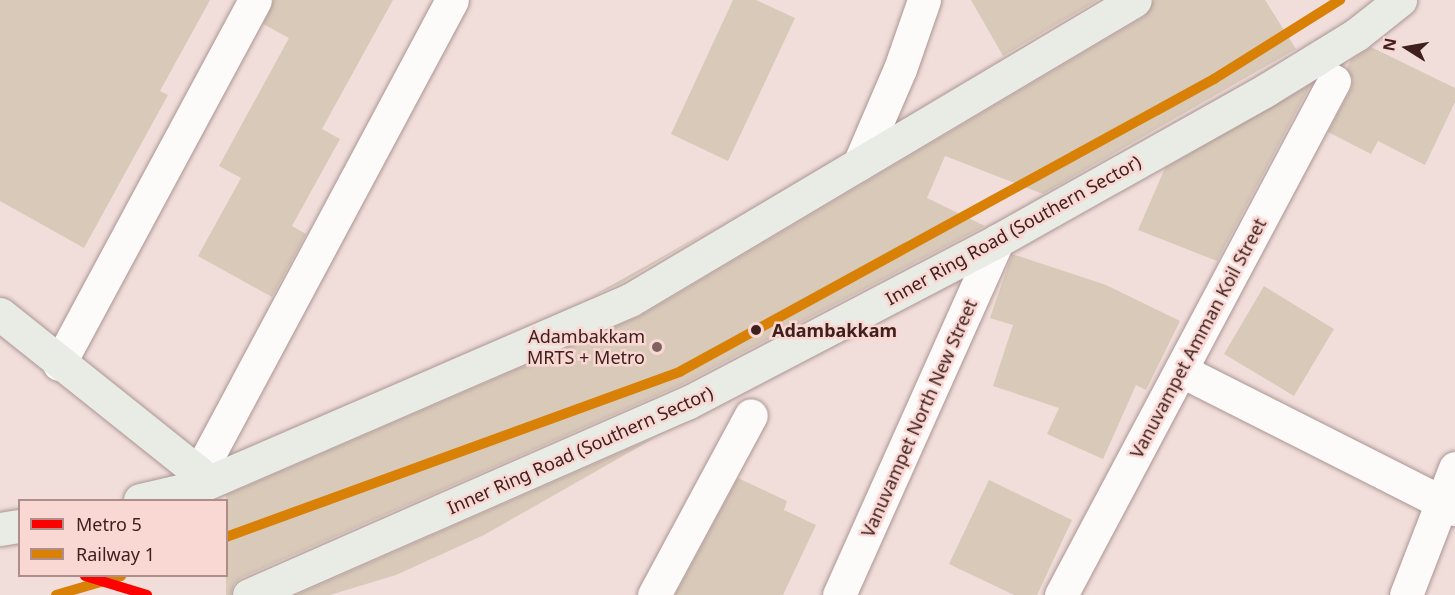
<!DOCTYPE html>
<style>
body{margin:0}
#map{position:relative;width:1455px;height:595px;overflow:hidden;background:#f1dedb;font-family:"Noto Sans",sans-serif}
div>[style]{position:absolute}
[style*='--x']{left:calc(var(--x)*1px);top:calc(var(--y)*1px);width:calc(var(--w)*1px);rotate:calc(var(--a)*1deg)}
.building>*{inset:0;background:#d8c9b9}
.roads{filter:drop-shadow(0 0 2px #ab9592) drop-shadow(0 0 2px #ab9592)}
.minor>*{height:33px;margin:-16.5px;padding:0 16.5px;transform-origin:16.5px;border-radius:16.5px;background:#fdfafa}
.primary>*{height:33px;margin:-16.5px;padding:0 16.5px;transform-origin:16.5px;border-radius:16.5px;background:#e8ece5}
.rail-1>*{height:10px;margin:-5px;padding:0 5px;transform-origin:5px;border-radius:5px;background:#d98106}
.metro-1>*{height:10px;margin:-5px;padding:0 5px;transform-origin:5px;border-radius:5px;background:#f00}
.dots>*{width:16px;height:16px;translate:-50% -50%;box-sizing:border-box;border:3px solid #f9d7d3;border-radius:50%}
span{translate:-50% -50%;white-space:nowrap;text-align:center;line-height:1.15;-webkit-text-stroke:5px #f9d7d3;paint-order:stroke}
.street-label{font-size:18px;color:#3f201d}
.stop-label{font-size:18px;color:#3f201d;font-weight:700}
.left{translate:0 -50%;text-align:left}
.poi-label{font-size:18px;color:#3f201d}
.right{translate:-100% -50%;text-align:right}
.legend{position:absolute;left:18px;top:499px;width:210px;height:78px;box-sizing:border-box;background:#f9d7d3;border:2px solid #af8e8a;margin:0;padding:8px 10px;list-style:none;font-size:18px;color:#3f201d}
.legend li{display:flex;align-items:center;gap:12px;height:30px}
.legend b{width:30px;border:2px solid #af8e8a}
.north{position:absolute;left:1377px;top:18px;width:60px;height:60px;-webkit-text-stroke:4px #f9d7d3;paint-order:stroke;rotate:281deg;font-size:16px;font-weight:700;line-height:24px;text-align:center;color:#3f201d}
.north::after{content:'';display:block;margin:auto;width:21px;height:27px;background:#3f201d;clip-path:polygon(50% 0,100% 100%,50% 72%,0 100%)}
</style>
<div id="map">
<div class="building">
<i style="clip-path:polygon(0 0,210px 0,160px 91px,168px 95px,84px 248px,0 201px)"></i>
<i style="clip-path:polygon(274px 0,393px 0,322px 129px,340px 139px,292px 226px,306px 234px,272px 297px,198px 256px,241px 178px,219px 166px,289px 38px,263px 24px)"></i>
<i style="clip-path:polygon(733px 0,756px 0,795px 18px,728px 161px,671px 134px)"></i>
<i style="clip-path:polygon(971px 0,1098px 0,1003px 56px)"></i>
<i style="clip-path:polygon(1154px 0,1265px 0,1296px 49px,1043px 194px,945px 156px,927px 198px,985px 226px,681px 385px,241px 578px,234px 584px,231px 595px,226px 595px,226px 495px,640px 316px,1145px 16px)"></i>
<i style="clip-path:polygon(1371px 47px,1455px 88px,1455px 102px,1425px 165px,1378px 141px,1371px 154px,1328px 132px,1351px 89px,1353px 80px,1347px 68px,1351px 60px)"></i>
<i style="clip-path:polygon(1311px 84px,1217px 261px,1138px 230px,1165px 168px)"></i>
<i style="clip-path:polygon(722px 223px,621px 283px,592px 296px,671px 252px)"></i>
<i style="clip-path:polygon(1012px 254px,1106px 285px,1180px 321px,1146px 390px,1136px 385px,1103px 459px,1047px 434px,1059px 408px,993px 386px,1013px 325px,990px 318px)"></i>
<i style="clip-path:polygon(1264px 286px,1334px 329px,1294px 396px,1224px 354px)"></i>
<i style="clip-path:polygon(658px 436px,484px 535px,396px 575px,330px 595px,296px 595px)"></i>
<i style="clip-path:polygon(738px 478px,787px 501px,784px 510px,816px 525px,783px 595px,675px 595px)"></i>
<i style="clip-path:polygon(989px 480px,1072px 520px,1037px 595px,1014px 595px,949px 564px)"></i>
</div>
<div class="roads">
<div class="minor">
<i style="--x:859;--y:164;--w:103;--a:-66.7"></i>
<i style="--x:900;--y:69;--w:73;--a:-70.8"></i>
<i style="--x:59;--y:364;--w:413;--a:-61.7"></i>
<i style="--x:1182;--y:371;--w:306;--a:26.8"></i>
<i style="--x:199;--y:473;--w:536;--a:-61.86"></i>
<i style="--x:654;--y:595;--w:204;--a:-61.7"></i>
<i style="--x:839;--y:595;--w:388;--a:-65.9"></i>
<i style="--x:1061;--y:595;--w:582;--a:-62.03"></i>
<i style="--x:1406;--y:595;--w:136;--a:-68.9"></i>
</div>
<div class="primary">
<i style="--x:0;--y:314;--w:255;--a:38.6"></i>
<i style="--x:199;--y:473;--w:13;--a:86"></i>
<i style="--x:140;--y:500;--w:62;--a:-13.1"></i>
<i style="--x:200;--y:486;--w:469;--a:-23.4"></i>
<i style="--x:630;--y:300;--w:587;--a:-30.71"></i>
<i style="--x:0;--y:529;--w:20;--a:-9"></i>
<i style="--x:249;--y:595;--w:480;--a:-23.7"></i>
<i style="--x:689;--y:402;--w:348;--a:-27.6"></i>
<i style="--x:997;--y:241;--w:308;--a:-29.3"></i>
<i style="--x:1266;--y:90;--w:107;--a:-31.6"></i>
<i style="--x:1357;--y:34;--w:55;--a:-38.3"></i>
</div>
</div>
<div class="rail-1">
<i style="--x:226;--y:537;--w:484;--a:-20"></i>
<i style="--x:681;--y:371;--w:608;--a:-28.72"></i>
<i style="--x:1214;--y:79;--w:149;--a:-32.1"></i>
<i style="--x:56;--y:595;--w:68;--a:-16.3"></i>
</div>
<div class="metro-1">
<i style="--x:85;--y:576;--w:65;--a:17"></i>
</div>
<div class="dots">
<i style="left:756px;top:330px;background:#3f201d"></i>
<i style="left:657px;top:347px;background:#7d6260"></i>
</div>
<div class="street-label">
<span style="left:1013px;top:230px;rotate:-29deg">Inner Ring Road (Southern Sector)</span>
<span style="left:1198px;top:338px;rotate:-62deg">Vanuvampet Amman Koil Street</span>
<span style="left:919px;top:418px;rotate:-66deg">Vanuvampet North New Street</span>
<span style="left:580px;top:450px;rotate:-24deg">Inner Ring Road (Southern Sector)</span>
</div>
<div class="stop-label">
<span class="left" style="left:772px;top:330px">Adambakkam</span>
</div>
<div class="poi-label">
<span class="right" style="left:645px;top:347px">Adambakkam<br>MRTS + Metro</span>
</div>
<ul class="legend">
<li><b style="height:8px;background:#f00"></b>Metro 5</li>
<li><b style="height:8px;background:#d98106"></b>Railway 1</li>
</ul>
<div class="north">N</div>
</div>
